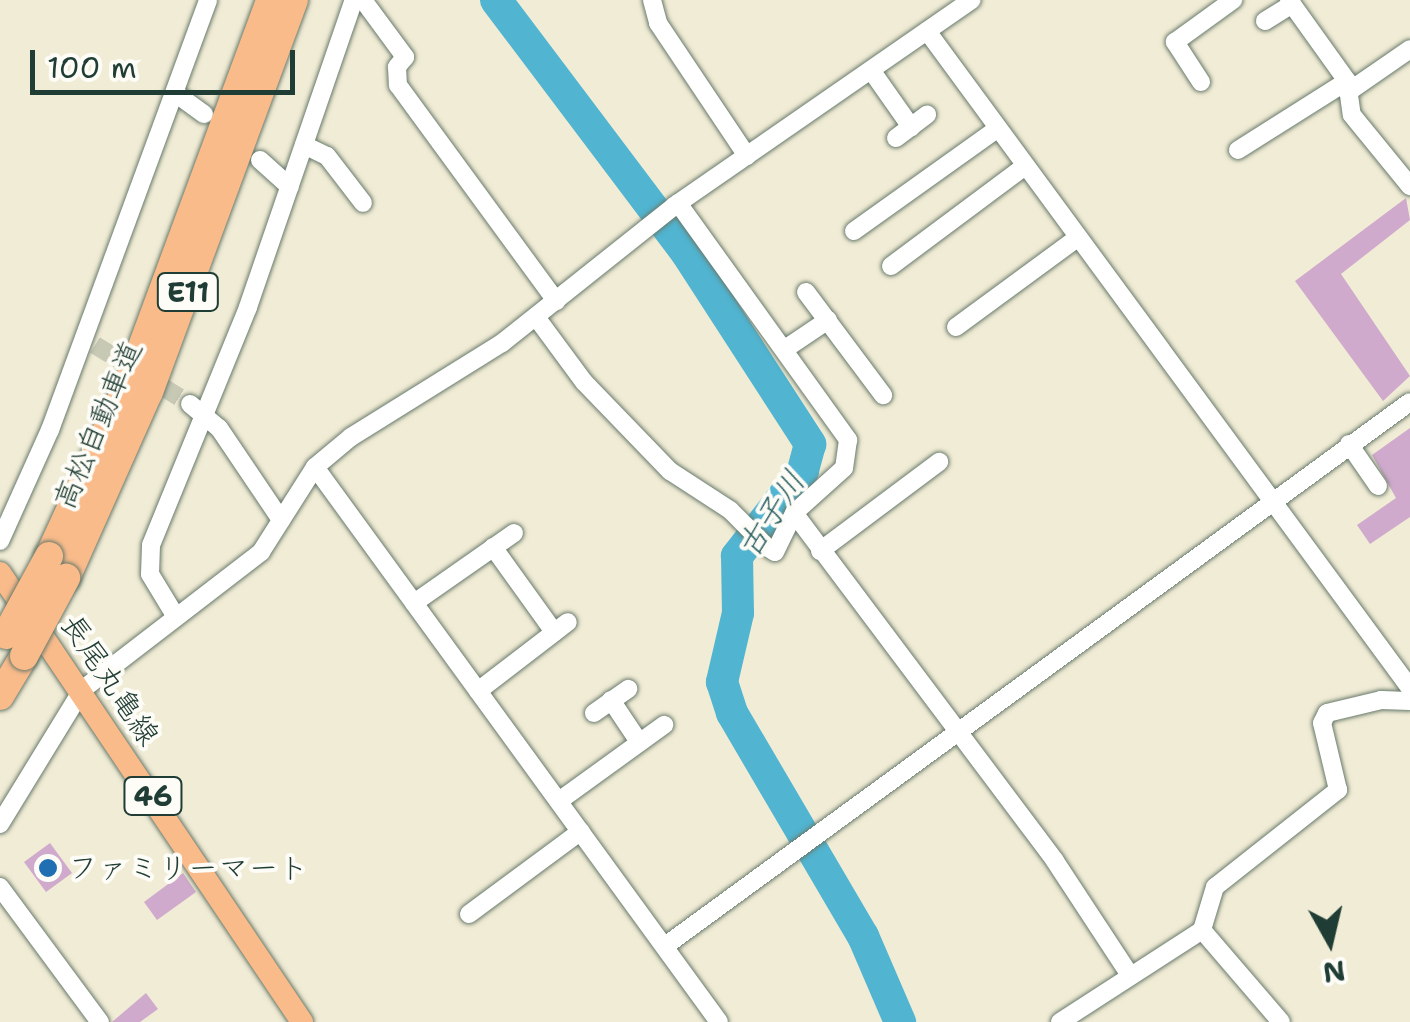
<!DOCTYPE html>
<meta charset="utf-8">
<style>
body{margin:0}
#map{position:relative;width:1410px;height:1022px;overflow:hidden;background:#f1ecd5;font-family:"Shantell Sans","Klee One",sans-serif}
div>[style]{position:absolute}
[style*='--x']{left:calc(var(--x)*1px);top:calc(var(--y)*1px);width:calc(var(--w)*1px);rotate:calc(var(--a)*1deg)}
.river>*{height:32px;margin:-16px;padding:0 16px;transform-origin:16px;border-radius:16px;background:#51b4d0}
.building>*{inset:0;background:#cfaacc}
.minor-tunnel>*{height:18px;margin-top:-9px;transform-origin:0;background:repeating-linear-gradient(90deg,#c7c9b5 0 18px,transparent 0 27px)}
.roads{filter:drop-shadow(0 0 2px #687a6c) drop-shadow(0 0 2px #687a6c)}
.minor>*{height:18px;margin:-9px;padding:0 9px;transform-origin:9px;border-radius:9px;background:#fff}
.major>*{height:22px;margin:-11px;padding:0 11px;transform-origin:11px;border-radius:11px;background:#fabb8b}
.highway>*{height:28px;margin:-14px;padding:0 14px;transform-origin:14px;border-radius:14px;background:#fabb8b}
.bridges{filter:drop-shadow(0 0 2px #687a6c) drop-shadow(0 0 2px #687a6c)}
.highway-bridge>*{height:28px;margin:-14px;padding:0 14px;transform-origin:14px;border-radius:14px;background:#fabb8b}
.dots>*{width:28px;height:28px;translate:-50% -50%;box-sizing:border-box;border:5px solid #fdfcf7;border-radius:50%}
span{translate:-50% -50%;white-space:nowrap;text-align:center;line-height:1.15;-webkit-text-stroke:8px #fdfcf7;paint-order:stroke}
.shield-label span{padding:2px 8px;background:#fdfcf7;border:2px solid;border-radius:8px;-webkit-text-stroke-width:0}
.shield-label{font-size:28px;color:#1f3d34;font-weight:700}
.street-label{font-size:30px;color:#1f3d34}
.poi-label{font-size:30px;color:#1f3d34}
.left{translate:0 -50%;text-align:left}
.water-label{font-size:32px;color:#2e6163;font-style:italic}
.north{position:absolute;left:1280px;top:892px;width:100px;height:100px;-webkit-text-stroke:8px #fdfcf7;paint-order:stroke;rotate:172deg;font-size:28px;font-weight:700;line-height:40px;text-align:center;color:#1f3d34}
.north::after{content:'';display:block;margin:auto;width:35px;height:45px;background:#1f3d34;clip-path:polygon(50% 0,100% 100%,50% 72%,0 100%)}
.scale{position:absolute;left:30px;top:50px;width:265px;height:45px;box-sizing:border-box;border:5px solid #1f3d34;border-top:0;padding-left:12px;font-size:30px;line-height:35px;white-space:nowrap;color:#1f3d34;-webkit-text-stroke:8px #fdfcf7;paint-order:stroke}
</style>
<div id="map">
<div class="river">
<i style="--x:496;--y:0;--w:316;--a:53"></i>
<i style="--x:686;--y:252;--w:229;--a:57.1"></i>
<i style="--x:810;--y:444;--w:28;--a:105"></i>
<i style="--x:803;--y:471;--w:108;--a:127.8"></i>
<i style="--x:737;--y:556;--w:57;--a:89"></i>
<i style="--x:738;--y:613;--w:71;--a:103.1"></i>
<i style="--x:722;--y:682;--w:33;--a:72"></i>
<i style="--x:732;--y:713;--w:259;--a:59.6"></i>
<i style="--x:863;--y:936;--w:94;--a:66.7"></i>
</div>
<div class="building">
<i style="clip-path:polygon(1406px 198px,1410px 220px,1341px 274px,1410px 376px,1383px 401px,1295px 281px)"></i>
<i style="clip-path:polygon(1410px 428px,1410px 517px,1370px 544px,1357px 525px,1396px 498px,1372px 455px)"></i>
<i style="clip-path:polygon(50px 843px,72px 873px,46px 892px,24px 862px)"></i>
<i style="clip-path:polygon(183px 873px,196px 892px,157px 920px,144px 902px)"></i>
<i style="clip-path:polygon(146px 993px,158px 1009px,140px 1022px,112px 1022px)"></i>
</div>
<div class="minor-tunnel">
<i style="--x:95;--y:345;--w:112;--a:31.8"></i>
</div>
<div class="roads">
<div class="minor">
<i style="--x:363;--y:0;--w:71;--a:53.6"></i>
<i style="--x:405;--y:57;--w:13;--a:129"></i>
<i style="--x:397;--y:67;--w:18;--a:87"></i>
<i style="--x:398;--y:85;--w:268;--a:53.8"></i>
<i style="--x:652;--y:0;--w:24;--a:75"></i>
<i style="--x:658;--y:23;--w:160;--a:56.2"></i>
<i style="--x:1289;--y:0;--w:100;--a:54.4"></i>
<i style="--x:1347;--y:81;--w:34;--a:82"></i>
<i style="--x:1352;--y:115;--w:92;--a:50.8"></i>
<i style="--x:1265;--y:21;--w:32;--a:-32"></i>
<i style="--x:927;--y:31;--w:815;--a:53.68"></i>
<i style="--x:871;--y:70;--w:70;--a:54.9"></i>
<i style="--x:1201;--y:82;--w:48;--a:-123"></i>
<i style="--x:1175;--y:42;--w:72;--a:-35.9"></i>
<i style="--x:1348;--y:92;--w:75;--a:-34.7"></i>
<i style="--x:175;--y:93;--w:36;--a:36"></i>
<i style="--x:896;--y:138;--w:39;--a:-37"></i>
<i style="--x:304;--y:145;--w:25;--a:26"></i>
<i style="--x:327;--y:156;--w:59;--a:52.5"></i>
<i style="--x:1238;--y:150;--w:129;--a:-32.3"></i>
<i style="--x:260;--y:160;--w:40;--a:42"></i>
<i style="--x:678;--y:203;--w:292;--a:54.3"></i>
<i style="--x:848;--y:440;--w:28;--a:98"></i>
<i style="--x:844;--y:468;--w:67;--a:138"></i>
<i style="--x:854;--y:231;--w:176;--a:-35.5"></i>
<i style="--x:891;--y:266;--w:166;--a:-36.7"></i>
<i style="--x:806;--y:292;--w:129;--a:53.2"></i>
<i style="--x:536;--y:317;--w:81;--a:53.6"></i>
<i style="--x:584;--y:382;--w:124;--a:46"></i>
<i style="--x:670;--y:471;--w:72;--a:33"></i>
<i style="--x:730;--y:510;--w:52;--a:45"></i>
<i style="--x:767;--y:547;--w:9;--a:32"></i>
<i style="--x:775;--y:552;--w:43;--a:-64"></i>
<i style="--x:794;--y:513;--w:435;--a:53.1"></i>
<i style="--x:1055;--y:861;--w:136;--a:56.7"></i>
<i style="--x:956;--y:327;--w:150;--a:-36.3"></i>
<i style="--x:785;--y:349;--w:52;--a:-34"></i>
<i style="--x:190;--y:404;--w:38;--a:40"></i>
<i style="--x:219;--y:428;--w:111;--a:56"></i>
<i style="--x:1349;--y:444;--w:51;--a:55.4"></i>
<i style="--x:315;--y:467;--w:686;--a:53.95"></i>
<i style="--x:0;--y:541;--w:122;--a:-65.8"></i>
<i style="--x:50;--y:430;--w:458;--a:-69.8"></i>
<i style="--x:493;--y:547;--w:105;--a:54.3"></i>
<i style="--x:820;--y:551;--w:149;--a:-36.8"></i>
<i style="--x:414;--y:603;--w:122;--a:-35"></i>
<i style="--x:176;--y:617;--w:50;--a:-121.2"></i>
<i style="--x:150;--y:574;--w:29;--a:-88"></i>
<i style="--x:151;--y:545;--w:257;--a:-67.8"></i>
<i style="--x:248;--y:307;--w:325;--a:-71"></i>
<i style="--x:478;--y:691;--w:113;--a:-37.5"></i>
<i style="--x:611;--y:700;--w:50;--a:56.3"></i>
<i style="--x:594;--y:713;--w:42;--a:-35.2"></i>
<i style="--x:559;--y:801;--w:130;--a:-35.9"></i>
<i style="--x:0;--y:824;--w:157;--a:-58.5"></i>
<i style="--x:82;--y:690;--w:226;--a:-37.6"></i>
<i style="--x:261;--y:552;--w:101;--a:-57.6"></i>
<i style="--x:315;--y:467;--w:47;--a:-39.8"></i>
<i style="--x:351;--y:437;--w:178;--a:-31.9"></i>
<i style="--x:502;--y:343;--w:220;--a:-38.5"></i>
<i style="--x:674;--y:206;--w:362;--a:-34.7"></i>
<i style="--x:0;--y:887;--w:168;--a:53.5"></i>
<i style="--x:469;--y:914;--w:139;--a:-36.5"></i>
<i style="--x:1202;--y:930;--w:121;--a:49.3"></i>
<i style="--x:665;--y:946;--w:922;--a:-36.14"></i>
<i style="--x:1060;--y:1022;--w:169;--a:-32.9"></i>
<i style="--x:1202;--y:930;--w:45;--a:-73.2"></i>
<i style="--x:1215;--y:887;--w:157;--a:-38.3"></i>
<i style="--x:1338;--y:790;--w:69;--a:-103.4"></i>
<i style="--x:1322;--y:723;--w:11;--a:-63"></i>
<i style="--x:1327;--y:713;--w:56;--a:-13.5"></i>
<i style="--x:1381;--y:700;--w:29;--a:2"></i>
</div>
<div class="major">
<i style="--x:0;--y:573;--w:541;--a:56.07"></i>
</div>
<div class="highway">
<i style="--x:49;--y:556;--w:192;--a:-65.3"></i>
<i style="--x:129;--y:382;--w:407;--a:-69.7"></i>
<i style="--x:66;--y:578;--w:204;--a:-66"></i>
<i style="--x:149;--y:392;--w:418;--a:-69.7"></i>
<i style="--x:0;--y:696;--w:47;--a:-59"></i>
</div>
</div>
<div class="bridges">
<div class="highway-bridge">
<i style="--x:6;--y:635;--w:90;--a:-61.4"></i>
<i style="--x:24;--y:656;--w:89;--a:-61.7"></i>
</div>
</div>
<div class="dots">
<i style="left:48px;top:868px;background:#1f6fb2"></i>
</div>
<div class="shield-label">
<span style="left:188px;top:292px">E11</span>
<span style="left:153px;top:796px">46</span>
</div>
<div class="street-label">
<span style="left:98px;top:425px;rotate:-67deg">高松自動車道</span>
<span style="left:110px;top:680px;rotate:56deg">長尾丸亀線</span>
</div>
<div class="poi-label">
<span class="left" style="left:68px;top:868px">ファミリーマート</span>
</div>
<div class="water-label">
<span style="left:771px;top:514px;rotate:-57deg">古子川</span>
</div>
<div class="north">N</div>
<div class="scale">100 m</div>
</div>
